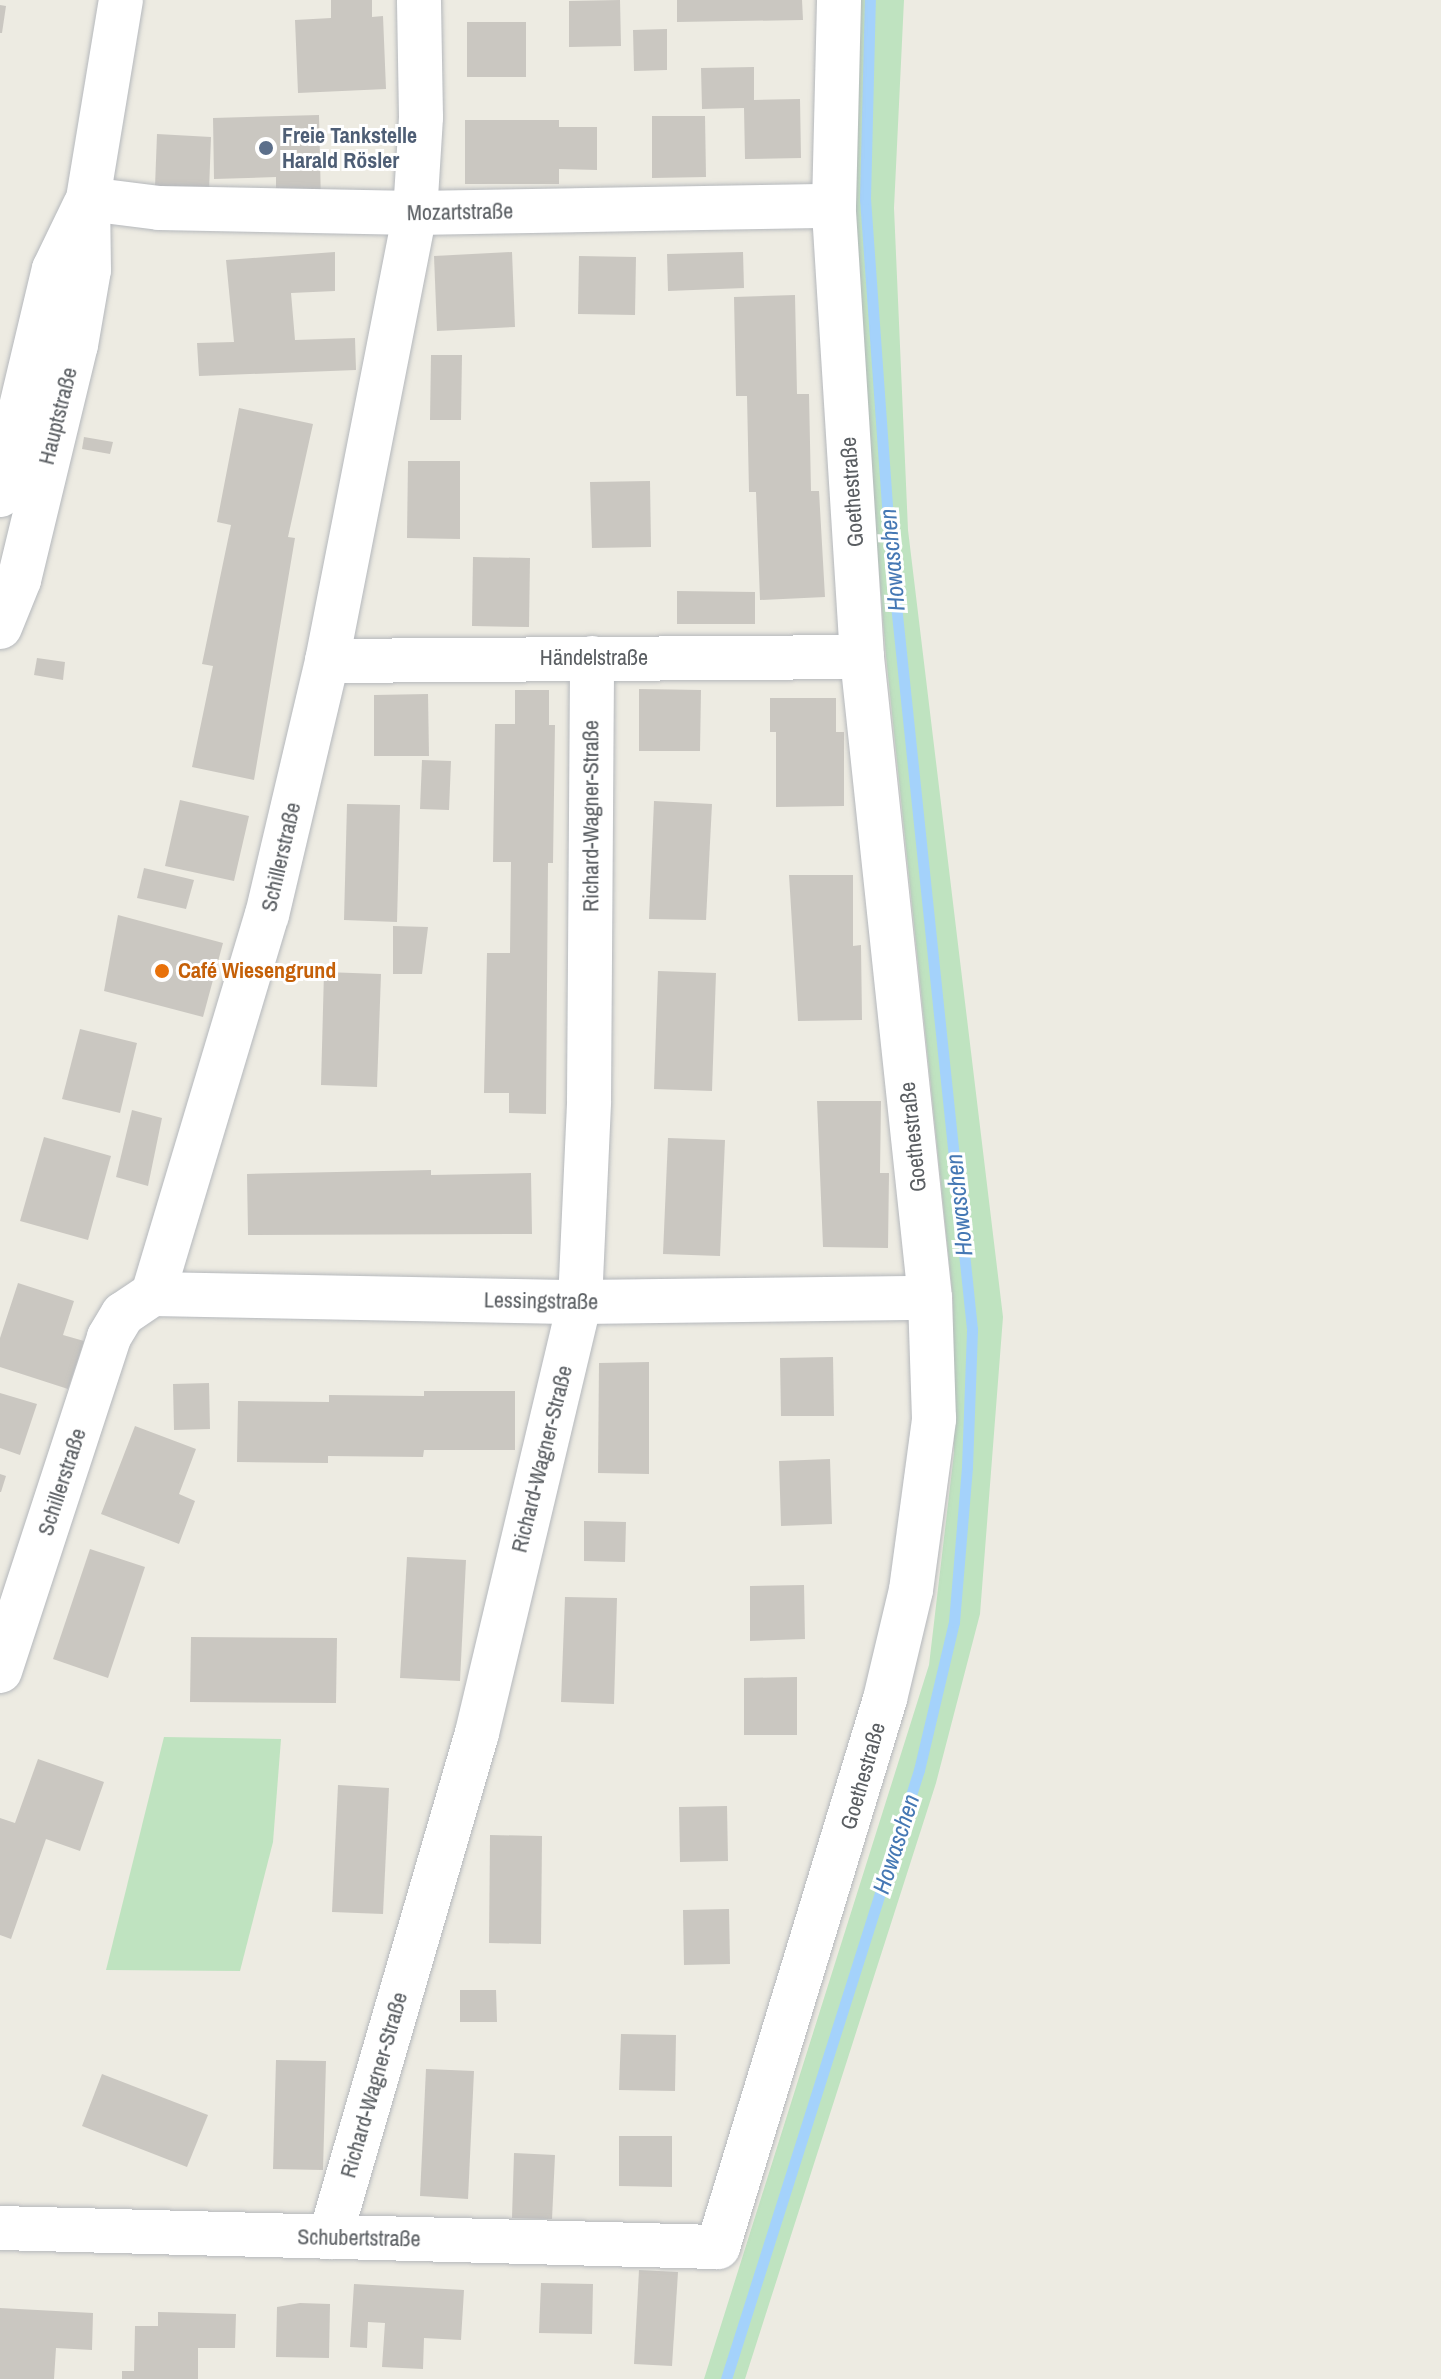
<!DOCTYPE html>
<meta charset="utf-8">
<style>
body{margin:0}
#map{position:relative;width:1441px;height:2379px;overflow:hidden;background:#edebe2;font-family:"Archivo Narrow",sans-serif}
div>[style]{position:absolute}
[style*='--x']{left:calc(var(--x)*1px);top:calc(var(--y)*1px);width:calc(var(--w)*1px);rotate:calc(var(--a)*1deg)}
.green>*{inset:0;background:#bfe3c0}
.stream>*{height:11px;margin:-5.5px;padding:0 5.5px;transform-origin:5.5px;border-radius:5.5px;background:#a4d2fb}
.building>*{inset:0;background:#cac7c1}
.roads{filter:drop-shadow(0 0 2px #b5b8bc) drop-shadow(0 0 2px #b5b8bc)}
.minor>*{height:44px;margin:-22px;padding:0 22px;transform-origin:22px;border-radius:22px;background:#fff}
.secondary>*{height:44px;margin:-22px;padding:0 22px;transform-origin:22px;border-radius:22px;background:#fff}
.dots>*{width:22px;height:22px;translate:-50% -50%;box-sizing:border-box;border:4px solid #fff;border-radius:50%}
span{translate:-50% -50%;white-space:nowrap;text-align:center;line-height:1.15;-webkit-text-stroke:6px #fff;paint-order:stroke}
.service-label{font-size:22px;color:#4e5e75;font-weight:700}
.left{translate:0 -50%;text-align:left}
.street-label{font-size:22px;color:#5a5e62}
.food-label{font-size:22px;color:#c56008;font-weight:700}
.water-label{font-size:24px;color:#4578b4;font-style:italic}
</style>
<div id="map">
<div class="green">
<i style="clip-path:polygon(855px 0,904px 0,894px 208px,908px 530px,1003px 1317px,980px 1614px,936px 1783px,745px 2379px,704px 2379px,929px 1665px,954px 1453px,953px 1299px,886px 656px,848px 204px)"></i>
<i style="clip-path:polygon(164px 1737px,281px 1739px,273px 1842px,240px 1971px,106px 1970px)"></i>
</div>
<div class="stream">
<i style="--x:726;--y:2379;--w:639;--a:-72.42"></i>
<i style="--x:919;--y:1770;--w:152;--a:-76.7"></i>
<i style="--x:954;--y:1622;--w:156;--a:-85.2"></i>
<i style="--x:967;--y:1467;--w:138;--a:-87.9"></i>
<i style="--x:972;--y:1329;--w:786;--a:-95.99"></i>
<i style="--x:890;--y:547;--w:349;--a:-94.1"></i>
<i style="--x:865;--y:199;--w:199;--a:-88.6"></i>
</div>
<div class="building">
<i style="clip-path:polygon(331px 0,372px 0,372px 17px,383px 16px,386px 89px,298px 93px,295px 20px,331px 18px)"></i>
<i style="clip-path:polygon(620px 0,621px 46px,569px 47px,569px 1px)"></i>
<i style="clip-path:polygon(677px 0,802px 0,803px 20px,677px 22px)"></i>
<i style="clip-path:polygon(0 5px,6px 6px,2px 33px,0 33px)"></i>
<i style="clip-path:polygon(467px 22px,526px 22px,526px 77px,467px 77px)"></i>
<i style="clip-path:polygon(667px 29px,667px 70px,634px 71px,633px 30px)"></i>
<i style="clip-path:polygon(754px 67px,754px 100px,800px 99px,801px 158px,745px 159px,744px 108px,702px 109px,701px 68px)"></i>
<i style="clip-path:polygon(319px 115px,321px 204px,276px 205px,276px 177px,214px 179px,213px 118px)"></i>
<i style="clip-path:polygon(652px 116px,705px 116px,706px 177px,652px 178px)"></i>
<i style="clip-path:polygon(465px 120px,559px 120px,559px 127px,597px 127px,597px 170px,559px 169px,559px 184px,465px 184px)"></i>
<i style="clip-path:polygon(157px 134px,211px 137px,209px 191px,155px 187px)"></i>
<i style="clip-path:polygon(335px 252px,335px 291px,291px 293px,295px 340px,355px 338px,356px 370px,199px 376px,197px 343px,234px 342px,226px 260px)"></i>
<i style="clip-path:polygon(512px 252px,515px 327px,437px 331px,434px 256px)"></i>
<i style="clip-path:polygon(743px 252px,744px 288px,668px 291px,667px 254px)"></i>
<i style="clip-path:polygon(579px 256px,636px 257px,635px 315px,578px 314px)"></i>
<i style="clip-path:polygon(795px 295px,797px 394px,809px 394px,811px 491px,819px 491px,825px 597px,760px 600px,756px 492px,749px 492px,747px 396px,736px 396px,734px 297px)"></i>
<i style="clip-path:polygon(431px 355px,462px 355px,461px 420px,430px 420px)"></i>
<i style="clip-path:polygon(239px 408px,313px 424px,288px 537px,295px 538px,254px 780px,192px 767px,213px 666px,202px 664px,231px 525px,217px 522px)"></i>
<i style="clip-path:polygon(84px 437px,113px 442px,110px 454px,82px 449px)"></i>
<i style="clip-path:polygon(408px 461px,460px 461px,460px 539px,407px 538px)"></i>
<i style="clip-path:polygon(650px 481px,651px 547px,592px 548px,590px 482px)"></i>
<i style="clip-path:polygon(473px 557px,530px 558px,529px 627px,472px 626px)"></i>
<i style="clip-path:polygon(677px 591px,755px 592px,755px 624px,677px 624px)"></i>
<i style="clip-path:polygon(37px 658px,65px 662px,63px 680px,34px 675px)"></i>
<i style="clip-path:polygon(639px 689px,701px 690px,700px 751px,639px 751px)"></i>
<i style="clip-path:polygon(515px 690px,549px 690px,549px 725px,555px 725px,553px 863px,548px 863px,546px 1114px,509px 1113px,509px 1093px,484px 1093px,487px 953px,510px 953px,511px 862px,493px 862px,495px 724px,515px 724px)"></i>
<i style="clip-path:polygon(428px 694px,429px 756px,374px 756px,374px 695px)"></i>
<i style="clip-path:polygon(770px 698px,836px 698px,836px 732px,844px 732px,844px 806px,776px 807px,776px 732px,770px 732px)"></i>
<i style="clip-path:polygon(422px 760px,451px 761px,449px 810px,420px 809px)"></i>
<i style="clip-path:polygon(180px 800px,249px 816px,234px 881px,165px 866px)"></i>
<i style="clip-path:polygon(654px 801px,712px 804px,706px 920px,649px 919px)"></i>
<i style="clip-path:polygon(347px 804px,400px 805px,397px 922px,344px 920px)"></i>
<i style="clip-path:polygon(144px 868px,194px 880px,186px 909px,137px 898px)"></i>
<i style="clip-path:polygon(789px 875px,853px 875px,853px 946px,861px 945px,862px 1020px,798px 1021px)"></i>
<i style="clip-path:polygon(118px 915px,223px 943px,203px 1017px,104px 991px)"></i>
<i style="clip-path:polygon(393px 926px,428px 927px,422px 974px,393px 974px)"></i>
<i style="clip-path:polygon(658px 971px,716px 973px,712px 1091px,654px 1089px)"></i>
<i style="clip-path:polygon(324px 972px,381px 974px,377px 1087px,321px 1085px)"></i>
<i style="clip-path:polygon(80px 1029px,137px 1043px,120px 1113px,62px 1099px)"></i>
<i style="clip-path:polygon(817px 1101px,881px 1101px,880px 1173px,889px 1173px,888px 1248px,823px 1247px)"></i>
<i style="clip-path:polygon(132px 1110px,162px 1118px,148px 1186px,116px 1177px)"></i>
<i style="clip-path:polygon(44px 1137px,111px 1156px,88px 1240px,20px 1221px)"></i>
<i style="clip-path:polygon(668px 1138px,725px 1140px,720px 1256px,663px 1254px)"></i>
<i style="clip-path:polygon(431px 1170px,431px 1175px,531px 1173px,532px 1234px,248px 1235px,247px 1174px)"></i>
<i style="clip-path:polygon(18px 1283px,74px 1301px,63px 1335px,84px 1341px,68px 1389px,0 1367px,0 1338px)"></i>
<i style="clip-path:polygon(833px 1357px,834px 1416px,781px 1416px,780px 1358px)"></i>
<i style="clip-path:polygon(649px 1362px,649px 1474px,598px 1473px,599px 1363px)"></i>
<i style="clip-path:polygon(209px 1383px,210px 1429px,174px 1430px,173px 1384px)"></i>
<i style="clip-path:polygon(424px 1391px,515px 1391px,515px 1450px,424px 1450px,423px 1457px,328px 1456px,328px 1463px,237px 1462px,238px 1401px,329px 1402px,329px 1395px,424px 1396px)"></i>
<i style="clip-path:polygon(0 1393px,37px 1404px,20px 1455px,0 1448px)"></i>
<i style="clip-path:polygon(135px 1426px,196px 1449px,179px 1494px,195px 1501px,179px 1544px,101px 1514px)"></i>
<i style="clip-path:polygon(830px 1459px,832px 1524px,781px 1526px,779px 1461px)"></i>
<i style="clip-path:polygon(0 1474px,6px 1476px,1px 1492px,0 1492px)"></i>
<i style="clip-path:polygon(584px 1521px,626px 1522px,625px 1562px,584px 1561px)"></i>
<i style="clip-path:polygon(90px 1549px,145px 1567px,108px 1678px,53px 1659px)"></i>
<i style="clip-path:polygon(407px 1557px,466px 1560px,460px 1681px,400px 1678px)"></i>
<i style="clip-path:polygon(804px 1585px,805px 1639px,750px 1641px,750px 1586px)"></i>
<i style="clip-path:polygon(565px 1597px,617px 1598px,614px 1704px,561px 1702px)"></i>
<i style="clip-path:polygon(191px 1637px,337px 1638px,336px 1703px,190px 1702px)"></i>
<i style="clip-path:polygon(797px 1677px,797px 1735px,744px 1735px,744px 1678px)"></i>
<i style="clip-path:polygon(38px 1759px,104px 1782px,80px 1851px,46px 1839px,11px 1939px,0 1935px,0 1818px,15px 1823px)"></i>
<i style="clip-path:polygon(338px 1785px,389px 1788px,383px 1914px,332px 1912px)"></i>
<i style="clip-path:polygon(727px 1806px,728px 1861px,680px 1862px,679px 1807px)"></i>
<i style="clip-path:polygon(490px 1835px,542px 1836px,541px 1944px,489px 1943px)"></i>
<i style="clip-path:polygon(729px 1909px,730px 1964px,684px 1965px,683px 1910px)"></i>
<i style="clip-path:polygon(460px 1990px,496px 1990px,497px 2022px,460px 2022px)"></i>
<i style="clip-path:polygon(621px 2034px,676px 2035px,675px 2091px,619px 2090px)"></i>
<i style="clip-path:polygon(276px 2060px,326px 2061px,323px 2170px,273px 2169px)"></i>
<i style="clip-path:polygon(426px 2069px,474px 2071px,468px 2199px,420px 2196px)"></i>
<i style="clip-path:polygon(102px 2074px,208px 2115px,187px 2167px,82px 2126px)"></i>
<i style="clip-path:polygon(619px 2136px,672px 2136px,672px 2187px,619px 2186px)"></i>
<i style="clip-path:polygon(514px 2153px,555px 2155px,552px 2219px,512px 2218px)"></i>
<i style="clip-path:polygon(639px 2270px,678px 2272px,672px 2366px,634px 2364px)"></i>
<i style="clip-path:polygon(541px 2283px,593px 2284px,592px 2334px,539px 2333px)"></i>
<i style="clip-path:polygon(354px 2284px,464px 2290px,461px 2340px,424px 2338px,423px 2369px,382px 2367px,385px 2323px,368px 2322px,367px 2348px,350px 2347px)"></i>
<i style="clip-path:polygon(300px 2303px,330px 2304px,329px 2358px,276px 2357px,277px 2307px)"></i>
<i style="clip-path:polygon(0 2308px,93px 2313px,92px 2350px,56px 2348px,54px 2379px,0 2379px)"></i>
<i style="clip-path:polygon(158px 2312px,236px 2314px,235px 2348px,198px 2348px,198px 2379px,122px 2379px,122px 2371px,134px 2371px,135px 2326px,158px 2326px)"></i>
</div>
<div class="roads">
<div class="minor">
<i style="--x:88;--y:199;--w:72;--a:7.2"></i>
<i style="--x:159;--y:208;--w:256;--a:1.1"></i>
<i style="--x:415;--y:213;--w:419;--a:-1"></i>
<i style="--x:327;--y:661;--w:535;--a:-0.43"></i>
<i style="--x:153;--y:1294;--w:427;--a:1.1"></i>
<i style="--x:580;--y:1302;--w:350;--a:-0.7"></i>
<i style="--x:0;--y:1671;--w:351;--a:-71.9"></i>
<i style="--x:109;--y:1337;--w:27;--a:-59"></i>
<i style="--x:123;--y:1314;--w:36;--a:-34"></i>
<i style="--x:153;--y:1294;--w:396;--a:-73.3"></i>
<i style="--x:267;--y:915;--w:261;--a:-76.7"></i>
<i style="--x:327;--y:661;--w:457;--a:-78.9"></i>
<i style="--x:415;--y:213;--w:96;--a:-86.4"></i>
<i style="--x:421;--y:117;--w:117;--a:-91"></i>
<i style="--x:0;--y:2228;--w:718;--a:1.52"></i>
<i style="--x:718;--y:2247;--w:573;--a:-73.05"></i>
<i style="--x:885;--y:1699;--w:112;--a:-76.6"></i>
<i style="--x:911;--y:1590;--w:173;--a:-82.3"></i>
<i style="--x:934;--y:1419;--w:121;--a:-91.9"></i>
<i style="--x:930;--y:1298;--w:645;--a:-96.06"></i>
<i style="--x:862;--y:657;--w:452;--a:-93.6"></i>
<i style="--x:834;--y:206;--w:206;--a:-88.6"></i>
<i style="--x:330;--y:2237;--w:525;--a:-73.74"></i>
<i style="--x:477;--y:1733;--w:443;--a:-76.6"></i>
<i style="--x:580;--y:1302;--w:201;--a:-87.4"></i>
<i style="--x:589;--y:1101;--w:443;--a:-89.6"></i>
</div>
<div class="secondary">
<i style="--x:0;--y:495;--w:232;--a:-76.6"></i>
<i style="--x:54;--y:269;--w:71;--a:-64.2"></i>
<i style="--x:0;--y:627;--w:51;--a:-68"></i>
<i style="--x:19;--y:580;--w:242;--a:-76.4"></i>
<i style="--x:76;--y:345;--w:76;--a:-80.2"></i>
<i style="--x:89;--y:270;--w:71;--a:-90.8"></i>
<i style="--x:88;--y:199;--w:202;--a:-80.6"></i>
</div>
</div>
<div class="dots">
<i style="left:266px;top:148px;background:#5c6f8a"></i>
<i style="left:162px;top:971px;background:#e8710a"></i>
</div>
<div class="service-label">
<span class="left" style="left:282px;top:148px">Freie Tankstelle<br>Harald Rösler</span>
</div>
<div class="street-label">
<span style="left:460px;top:212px;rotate:-1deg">Mozartstraße</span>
<span style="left:58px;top:416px;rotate:-76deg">Hauptstraße</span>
<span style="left:852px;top:492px;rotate:-94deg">Goethestraße</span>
<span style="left:594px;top:658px">Händelstraße</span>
<span style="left:591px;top:816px;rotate:-90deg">Richard-Wagner-Straße</span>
<span style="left:281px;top:857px;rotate:-77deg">Schillerstraße</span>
<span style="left:913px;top:1137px;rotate:-96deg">Goethestraße</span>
<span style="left:541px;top:1301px;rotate:1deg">Lessingstraße</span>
<span style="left:542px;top:1459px;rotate:-76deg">Richard-Wagner-Straße</span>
<span style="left:62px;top:1482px;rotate:-72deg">Schillerstraße</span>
<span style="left:863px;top:1776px;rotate:-74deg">Goethestraße</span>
<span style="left:374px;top:2085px;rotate:-74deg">Richard-Wagner-Straße</span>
<span style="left:359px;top:2238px;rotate:1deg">Schubertstraße</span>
</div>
<div class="food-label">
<span class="left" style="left:178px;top:971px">Café Wiesengrund</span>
</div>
<div class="water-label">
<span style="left:892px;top:560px;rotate:-95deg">Howaschen</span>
<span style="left:959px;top:1205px;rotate:-96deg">Howaschen</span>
<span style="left:896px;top:1844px;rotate:-72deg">Howaschen</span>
</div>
</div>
